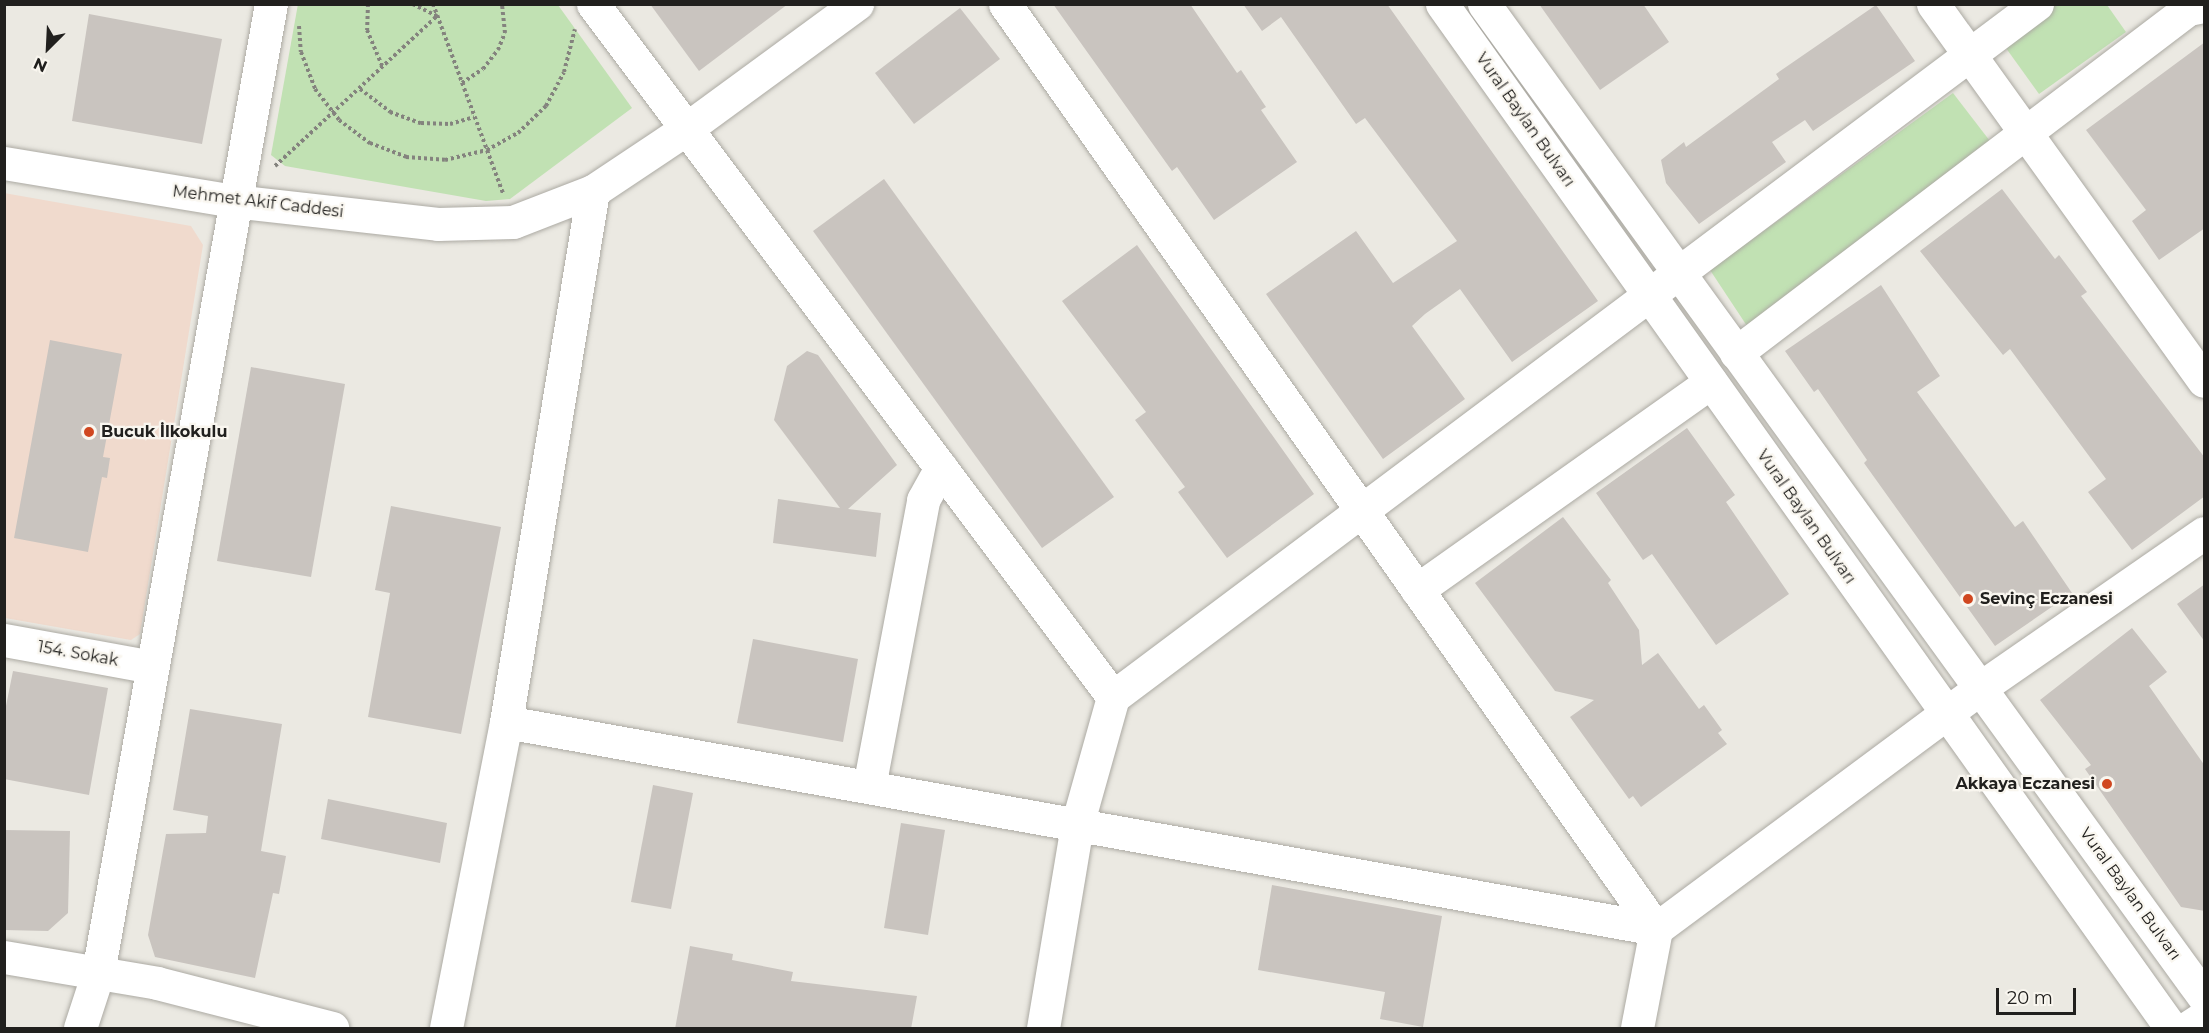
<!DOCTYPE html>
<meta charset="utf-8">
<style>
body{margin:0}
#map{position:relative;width:2209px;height:1033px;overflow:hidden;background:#ebe9e2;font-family:Montserrat,sans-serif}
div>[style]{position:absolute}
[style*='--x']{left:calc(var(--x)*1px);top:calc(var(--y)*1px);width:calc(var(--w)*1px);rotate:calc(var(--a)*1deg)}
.education>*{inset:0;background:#f0dacd}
.green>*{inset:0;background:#c1e1b3}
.building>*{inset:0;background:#c9c4bf}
.path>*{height:4px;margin-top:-2px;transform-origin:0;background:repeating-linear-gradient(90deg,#84837e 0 3px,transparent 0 6px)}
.roads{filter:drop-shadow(0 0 2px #acaaa3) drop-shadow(0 0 2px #acaaa3)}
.minor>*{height:33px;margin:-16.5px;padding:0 16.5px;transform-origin:16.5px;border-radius:16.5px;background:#fff}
.major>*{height:33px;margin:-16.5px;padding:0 16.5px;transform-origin:16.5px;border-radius:16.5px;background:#fff}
.dots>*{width:16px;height:16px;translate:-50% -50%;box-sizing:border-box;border:3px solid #f9f6ef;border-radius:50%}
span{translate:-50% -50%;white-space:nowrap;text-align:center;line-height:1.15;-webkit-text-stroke:4.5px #f9f6ef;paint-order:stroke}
.street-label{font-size:16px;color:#21201e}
.poi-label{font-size:16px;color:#21201e;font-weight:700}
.left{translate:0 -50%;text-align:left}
.right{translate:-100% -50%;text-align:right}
.frame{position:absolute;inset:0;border:6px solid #21201e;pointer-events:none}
.north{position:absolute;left:18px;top:18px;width:60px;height:60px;-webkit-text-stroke:4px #f9f6ef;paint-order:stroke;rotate:204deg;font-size:16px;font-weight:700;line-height:24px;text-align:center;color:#21201e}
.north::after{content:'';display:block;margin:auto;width:21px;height:27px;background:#21201e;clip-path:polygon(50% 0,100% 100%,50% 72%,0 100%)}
.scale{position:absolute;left:1996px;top:988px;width:80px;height:27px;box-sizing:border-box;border:3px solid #21201e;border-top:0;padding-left:8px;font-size:18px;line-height:21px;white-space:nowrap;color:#21201e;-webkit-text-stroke:4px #f9f6ef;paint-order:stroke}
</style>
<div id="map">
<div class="education">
<i style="clip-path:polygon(4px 193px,191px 226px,203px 245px,140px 634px,131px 640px,5px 618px)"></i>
</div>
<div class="green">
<i style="clip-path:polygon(298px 4px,558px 5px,632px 108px,510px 199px,486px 201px,285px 166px,271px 155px)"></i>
<i style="clip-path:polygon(2043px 4px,2107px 5px,2126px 32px,2039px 94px,1998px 37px)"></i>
<i style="clip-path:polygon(1953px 93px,1993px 145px,1749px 329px,1710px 270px)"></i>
</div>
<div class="building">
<i style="clip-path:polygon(650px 4px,788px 4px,699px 71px)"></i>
<i style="clip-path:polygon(1053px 4px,1190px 4px,1237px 73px,1241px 70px,1266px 107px,1261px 110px,1297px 162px,1214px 220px,1177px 167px,1172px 171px)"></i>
<i style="clip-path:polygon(1243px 4px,1387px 4px,1598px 301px,1512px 362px,1460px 289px,1425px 314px,1412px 326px,1465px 399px,1383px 459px,1266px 294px,1356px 231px,1393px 283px,1457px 241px,1365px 118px,1356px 124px,1281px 17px,1262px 31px)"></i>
<i style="clip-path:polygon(1539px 4px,1643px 4px,1669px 42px,1600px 90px)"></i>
<i style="clip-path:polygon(1876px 5px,1915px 61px,1813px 131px,1805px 120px,1772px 142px,1786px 162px,1699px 224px,1666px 183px,1661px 160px,1684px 142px,1686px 147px,1779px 79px,1776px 74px)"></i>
<i style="clip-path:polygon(960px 8px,1000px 59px,914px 124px,875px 73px)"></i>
<i style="clip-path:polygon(89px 14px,222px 39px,202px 144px,72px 121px)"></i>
<i style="clip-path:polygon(2205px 42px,2205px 228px,2159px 260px,2132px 221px,2146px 210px,2086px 130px)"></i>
<i style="clip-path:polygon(884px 179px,1114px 497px,1042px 548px,813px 231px)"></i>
<i style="clip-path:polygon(2002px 189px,2055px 259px,2059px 255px,2087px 292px,2081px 296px,2205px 458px,2205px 496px,2132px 550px,2088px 492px,2106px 479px,2010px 349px,2003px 355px,1920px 251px)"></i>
<i style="clip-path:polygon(1137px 245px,1314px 494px,1227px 558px,1178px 492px,1185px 487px,1135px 420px,1146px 412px,1062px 301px)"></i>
<i style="clip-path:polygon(1881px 285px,1940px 376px,1917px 392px,2015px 527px,2023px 521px,2072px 593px,1995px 646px,1864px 463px,1867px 460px,1818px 389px,1814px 392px,1785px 351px)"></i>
<i style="clip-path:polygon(50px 340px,122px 354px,103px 457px,110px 458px,107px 478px,102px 477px,88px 552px,14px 538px)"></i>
<i style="clip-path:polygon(807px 351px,818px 355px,897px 465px,848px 509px,881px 513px,876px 557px,773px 543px,778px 499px,840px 508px,774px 420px,787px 366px)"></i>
<i style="clip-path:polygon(251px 367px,345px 384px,311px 577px,217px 561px)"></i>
<i style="clip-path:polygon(1687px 428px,1735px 495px,1726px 502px,1789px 594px,1716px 645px,1652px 554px,1643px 560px,1596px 493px)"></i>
<i style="clip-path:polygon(391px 506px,501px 527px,461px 734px,368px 717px,390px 593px,375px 590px)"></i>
<i style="clip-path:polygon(1563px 517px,1611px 580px,1608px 583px,1639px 630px,1642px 665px,1658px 653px,1699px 709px,1704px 705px,1722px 730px,1718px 733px,1727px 744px,1641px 807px,1633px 796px,1629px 799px,1570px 717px,1594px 700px,1555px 691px,1475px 583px)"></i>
<i style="clip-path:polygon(2205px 584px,2205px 642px,2177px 604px)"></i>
<i style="clip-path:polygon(2132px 628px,2167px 672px,2149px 686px,2205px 766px,2205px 911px,2181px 907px,2085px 769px,2091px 765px,2040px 700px)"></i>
<i style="clip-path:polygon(753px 639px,858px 659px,843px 742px,737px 723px)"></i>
<i style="clip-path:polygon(13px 671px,108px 688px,89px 795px,4px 779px,4px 716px)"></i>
<i style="clip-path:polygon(190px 709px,282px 724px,261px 851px,286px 856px,279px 894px,273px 893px,255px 978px,155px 957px,148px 935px,166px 834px,206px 833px,208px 816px,173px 810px)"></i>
<i style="clip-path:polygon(653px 785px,693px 793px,671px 909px,631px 902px)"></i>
<i style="clip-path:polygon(328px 799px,447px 823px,440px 863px,321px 839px)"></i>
<i style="clip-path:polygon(901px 823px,945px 830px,928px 935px,884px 928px)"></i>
<i style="clip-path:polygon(4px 830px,70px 831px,68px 913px,48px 931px,4px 930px)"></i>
<i style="clip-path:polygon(1272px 885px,1442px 916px,1423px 1027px,1380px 1019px,1385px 992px,1258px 970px)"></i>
<i style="clip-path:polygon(690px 946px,733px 954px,732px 960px,793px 972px,791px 981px,917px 996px,911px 1029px,675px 1029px)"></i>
</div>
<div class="path">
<i style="--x:368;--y:4;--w:26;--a:92"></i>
<i style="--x:367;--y:30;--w:41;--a:67.2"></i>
<i style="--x:433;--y:4;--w:202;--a:69.7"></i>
<i style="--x:299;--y:26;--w:26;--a:86"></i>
<i style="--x:301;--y:52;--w:40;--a:69"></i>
<i style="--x:315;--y:89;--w:39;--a:52"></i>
<i style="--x:339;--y:120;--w:39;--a:37"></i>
<i style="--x:370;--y:143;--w:39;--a:21"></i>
<i style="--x:406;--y:157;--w:39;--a:4"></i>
<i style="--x:445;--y:160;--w:43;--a:-13.4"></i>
<i style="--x:487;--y:150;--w:35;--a:-29"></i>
<i style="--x:518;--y:133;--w:39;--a:-44"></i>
<i style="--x:546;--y:106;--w:38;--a:-62"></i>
<i style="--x:564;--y:72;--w:44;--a:-75.7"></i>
<i style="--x:462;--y:83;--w:25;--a:-34"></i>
<i style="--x:483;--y:69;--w:24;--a:-52"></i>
<i style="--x:498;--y:50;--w:18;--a:-68"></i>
<i style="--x:505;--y:33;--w:29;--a:-96"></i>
<i style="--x:360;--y:89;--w:38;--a:37"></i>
<i style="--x:390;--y:112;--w:33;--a:20"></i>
<i style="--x:421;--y:123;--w:29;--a:2"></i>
<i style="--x:450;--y:124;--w:25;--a:-16"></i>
<i style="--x:275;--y:166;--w:221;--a:-42.8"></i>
<i style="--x:437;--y:16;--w:28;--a:-154"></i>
</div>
<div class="roads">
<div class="minor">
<i style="--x:593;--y:4;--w:866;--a:53.12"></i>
<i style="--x:1113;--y:697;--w:133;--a:105.7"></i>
<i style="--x:1077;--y:825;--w:206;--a:99.5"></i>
<i style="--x:1005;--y:4;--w:1131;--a:54.86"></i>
<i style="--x:1933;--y:4;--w:464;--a:54.3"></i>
<i style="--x:4;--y:163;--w:232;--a:9.4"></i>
<i style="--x:233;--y:201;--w:206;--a:6.4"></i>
<i style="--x:438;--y:224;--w:75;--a:-1.5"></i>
<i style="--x:513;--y:222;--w:86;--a:-21.2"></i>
<i style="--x:593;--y:191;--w:112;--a:-33.7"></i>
<i style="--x:686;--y:129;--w:212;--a:-36.2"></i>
<i style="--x:1736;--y:353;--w:568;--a:-37.27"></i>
<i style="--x:2188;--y:9;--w:16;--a:-11"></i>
<i style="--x:1417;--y:590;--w:360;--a:-35.3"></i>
<i style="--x:4;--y:640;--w:150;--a:10.3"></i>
<i style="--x:1113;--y:697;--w:1155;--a:-36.87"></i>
<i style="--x:506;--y:722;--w:1168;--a:10.2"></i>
<i style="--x:869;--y:787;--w:292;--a:-79.3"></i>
<i style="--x:923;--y:500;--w:37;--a:-61"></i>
<i style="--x:4;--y:957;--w:155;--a:9.6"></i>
<i style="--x:157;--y:983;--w:181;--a:14.4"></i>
<i style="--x:80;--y:1028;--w:58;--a:-71.9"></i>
<i style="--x:98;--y:973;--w:984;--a:-79.88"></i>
<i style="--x:446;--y:1028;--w:312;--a:-78.9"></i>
<i style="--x:506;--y:722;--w:538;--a:-80.7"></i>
<i style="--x:1637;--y:1028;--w:101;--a:-79.1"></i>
<i style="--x:1656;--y:929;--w:404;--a:-36.6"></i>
<i style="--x:1980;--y:688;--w:272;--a:-34.7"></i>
<i style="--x:2187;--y:1028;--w:20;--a:-33"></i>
</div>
<div class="major">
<i style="--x:1442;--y:4;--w:1257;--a:54.55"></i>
<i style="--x:1484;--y:4;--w:1227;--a:54.06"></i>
</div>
</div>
<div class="dots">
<i style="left:89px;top:432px;background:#d04720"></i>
<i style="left:1968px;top:599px;background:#d04720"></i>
<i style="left:2107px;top:784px;background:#d04720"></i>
</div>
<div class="street-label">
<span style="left:1525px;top:120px;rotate:55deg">Vural Baylan Bulvarı</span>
<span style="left:258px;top:202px;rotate:7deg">Mehmet Akif Caddesi</span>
<span style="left:1806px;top:517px;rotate:55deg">Vural Baylan Bulvarı</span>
<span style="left:78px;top:654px;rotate:10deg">154. Sokak</span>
<span style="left:2130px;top:894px;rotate:54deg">Vural Baylan Bulvarı</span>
</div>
<div class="poi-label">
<span class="left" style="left:101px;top:432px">Bucuk İlkokulu</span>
<span class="left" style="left:1980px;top:599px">Sevinç Eczanesi</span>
<span class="right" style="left:2095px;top:784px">Akkaya Eczanesi</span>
</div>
<div class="frame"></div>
<div class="north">N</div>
<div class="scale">20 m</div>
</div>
